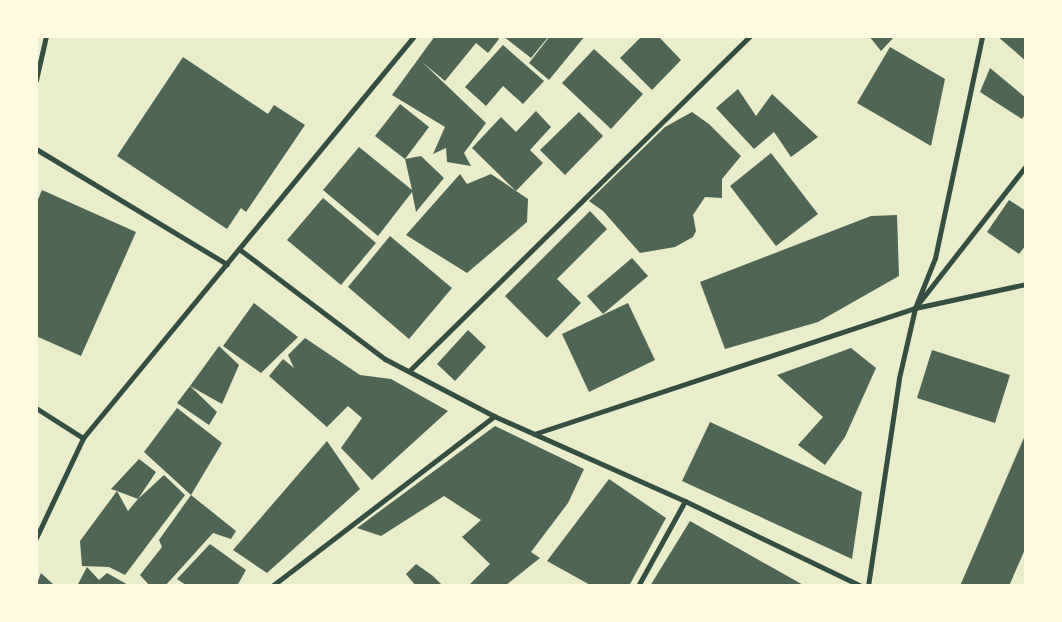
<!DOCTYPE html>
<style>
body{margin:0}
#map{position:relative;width:1062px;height:622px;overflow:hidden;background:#e9edc9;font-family:"Nunito Sans",sans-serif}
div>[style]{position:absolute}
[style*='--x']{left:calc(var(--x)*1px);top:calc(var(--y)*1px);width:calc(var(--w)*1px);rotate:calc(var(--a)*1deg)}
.building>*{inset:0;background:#4f6655}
.minor>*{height:5px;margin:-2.5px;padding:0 2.5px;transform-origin:2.5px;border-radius:2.5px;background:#344e41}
span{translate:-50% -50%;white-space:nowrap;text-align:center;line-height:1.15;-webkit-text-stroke:4.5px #fefae0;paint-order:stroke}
.frame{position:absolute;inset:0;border:38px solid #fefae0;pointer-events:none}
</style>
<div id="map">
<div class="building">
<i style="clip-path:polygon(435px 36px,495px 36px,499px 39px,488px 53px,476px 43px,445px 81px,422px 62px,486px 123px,464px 153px,471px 166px,447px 162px,446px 148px,433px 154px,445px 127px,392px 95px)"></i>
<i style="clip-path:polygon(503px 36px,549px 36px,531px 58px)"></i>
<i style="clip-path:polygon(550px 36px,585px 36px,549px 80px,529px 63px)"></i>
<i style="clip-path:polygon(642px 36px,658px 36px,681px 60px,652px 90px,620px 58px)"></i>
<i style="clip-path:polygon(869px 36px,895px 36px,881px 51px)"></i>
<i style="clip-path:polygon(997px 36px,1026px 36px,1026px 61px)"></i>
<i style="clip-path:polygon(503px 45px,544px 81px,523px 104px,503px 86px,486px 106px,465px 87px)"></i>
<i style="clip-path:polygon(890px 47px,945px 79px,931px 146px,857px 103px)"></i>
<i style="clip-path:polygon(594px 49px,643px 94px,611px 129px,562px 83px)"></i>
<i style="clip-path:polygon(183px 57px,268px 114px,274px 105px,305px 125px,246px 212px,241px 208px,227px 229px,117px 156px)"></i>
<i style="clip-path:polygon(990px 68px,1026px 98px,1026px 113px,1022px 119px,980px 92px)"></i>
<i style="clip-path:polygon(738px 89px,756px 116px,772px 94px,818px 137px,791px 157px,774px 132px,754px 149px,716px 108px)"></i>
<i style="clip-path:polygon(400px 104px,429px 127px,405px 159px,375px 136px)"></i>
<i style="clip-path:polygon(536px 111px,551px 127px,530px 150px,543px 163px,516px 191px,472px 148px,501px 117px,516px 132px)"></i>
<i style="clip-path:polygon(579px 112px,603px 136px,565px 175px,540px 150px)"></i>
<i style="clip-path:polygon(692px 112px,709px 124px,741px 156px,722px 179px,722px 198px,705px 197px,693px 215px,696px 231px,693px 237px,675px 247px,640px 253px,603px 211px,589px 201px,665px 127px)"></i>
<i style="clip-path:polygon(359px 147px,412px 190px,405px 159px,421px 156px,444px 178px,416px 212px,412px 192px,378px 236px,323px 190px)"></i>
<i style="clip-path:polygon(771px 153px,818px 214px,776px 246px,730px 186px)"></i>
<i style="clip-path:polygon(460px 174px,467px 184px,491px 174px,528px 199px,527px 222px,467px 273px,406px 235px)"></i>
<i style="clip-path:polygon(42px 190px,136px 232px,81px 356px,36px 336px,36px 204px)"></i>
<i style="clip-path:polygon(323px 198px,376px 243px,341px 285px,287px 240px)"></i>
<i style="clip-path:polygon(1009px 200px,1026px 211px,1026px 245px,1019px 254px,987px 232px)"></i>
<i style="clip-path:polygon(590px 211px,607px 229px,557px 279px,581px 303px,547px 338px,505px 296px)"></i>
<i style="clip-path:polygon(897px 215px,899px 276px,818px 322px,725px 349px,700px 282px,871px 216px)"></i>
<i style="clip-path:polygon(390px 236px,452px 288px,409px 339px,348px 287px)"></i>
<i style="clip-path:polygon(632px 258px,648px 276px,603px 314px,587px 296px)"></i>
<i style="clip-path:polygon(254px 303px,298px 337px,261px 373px,223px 346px)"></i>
<i style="clip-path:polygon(628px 303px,655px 360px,589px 392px,562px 334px)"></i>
<i style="clip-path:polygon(468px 330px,486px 347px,455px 381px,437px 364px)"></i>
<i style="clip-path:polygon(305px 338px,360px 375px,391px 379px,448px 411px,372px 480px,341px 448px,362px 418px,348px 406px,327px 427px,269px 376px,283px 359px,294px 368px,288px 355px)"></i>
<i style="clip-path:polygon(219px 346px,239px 365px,222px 404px,190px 386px)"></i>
<i style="clip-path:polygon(851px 348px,876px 368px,845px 437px,825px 465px,798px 445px,823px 417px,777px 375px)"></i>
<i style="clip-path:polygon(932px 350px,1010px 375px,995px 423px,917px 398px)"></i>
<i style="clip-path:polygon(190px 386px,217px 412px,209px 425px,177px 403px)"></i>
<i style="clip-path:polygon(177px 408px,222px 443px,191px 495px,144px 452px)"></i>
<i style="clip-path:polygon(710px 422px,862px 492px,852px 559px,682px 481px)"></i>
<i style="clip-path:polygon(495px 426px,584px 469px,568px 503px,531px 552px,540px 558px,505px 586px,468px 586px,490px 564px,462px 537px,481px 520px,444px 496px,381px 536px,357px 528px)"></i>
<i style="clip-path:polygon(1026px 433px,1026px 547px,1009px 586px,960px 586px)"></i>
<i style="clip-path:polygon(327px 441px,360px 489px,267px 573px,233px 550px)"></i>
<i style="clip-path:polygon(evenodd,139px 459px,156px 472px,138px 499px,164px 475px,185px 495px,125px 575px,109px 567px,82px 566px,80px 541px,117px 491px,111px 489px,139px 459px,117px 491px,138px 499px,128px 511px,117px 491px)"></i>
<i style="clip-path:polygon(609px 479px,666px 518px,629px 586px,592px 586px,547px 561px)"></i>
<i style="clip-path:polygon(191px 495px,236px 531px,231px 539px,213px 533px,165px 586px,150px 586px,140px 575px,162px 547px,159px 540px)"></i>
<i style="clip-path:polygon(690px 521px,757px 559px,805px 586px,650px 586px)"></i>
<i style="clip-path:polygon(210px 544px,246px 570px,237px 586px,187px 586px,177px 579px)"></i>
<i style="clip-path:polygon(416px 564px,433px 576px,443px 586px,416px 586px,406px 574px)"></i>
<i style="clip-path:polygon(87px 567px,99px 580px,107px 573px,130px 586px,77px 586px)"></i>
<i style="clip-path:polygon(41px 573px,55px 586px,36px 586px)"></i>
</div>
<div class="minor">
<i style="--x:36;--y:80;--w:45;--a:-77.2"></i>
<i style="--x:36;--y:149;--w:223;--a:31.1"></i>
<i style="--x:239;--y:249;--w:183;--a:37"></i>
<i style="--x:385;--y:359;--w:123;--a:27.6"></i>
<i style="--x:494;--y:416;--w:209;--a:24"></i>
<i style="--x:685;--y:501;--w:195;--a:25.8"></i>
<i style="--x:918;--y:304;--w:175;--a:-52"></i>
<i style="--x:409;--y:371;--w:478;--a:-44.5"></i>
<i style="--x:36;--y:408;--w:56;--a:32.6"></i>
<i style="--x:534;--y:434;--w:401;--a:-18.3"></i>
<i style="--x:915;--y:308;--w:114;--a:-12.2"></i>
<i style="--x:36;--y:538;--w:110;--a:-64.8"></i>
<i style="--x:83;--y:438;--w:521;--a:-50.53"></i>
<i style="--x:272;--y:586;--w:280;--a:-37.4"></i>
<i style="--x:638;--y:586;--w:97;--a:-61.1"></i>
<i style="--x:868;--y:586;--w:210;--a:-81.5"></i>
<i style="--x:899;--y:378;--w:72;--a:-77.1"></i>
<i style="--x:915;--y:308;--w:54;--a:-68.2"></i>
<i style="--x:935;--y:258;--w:227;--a:-78"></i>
</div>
<div class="frame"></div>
</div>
